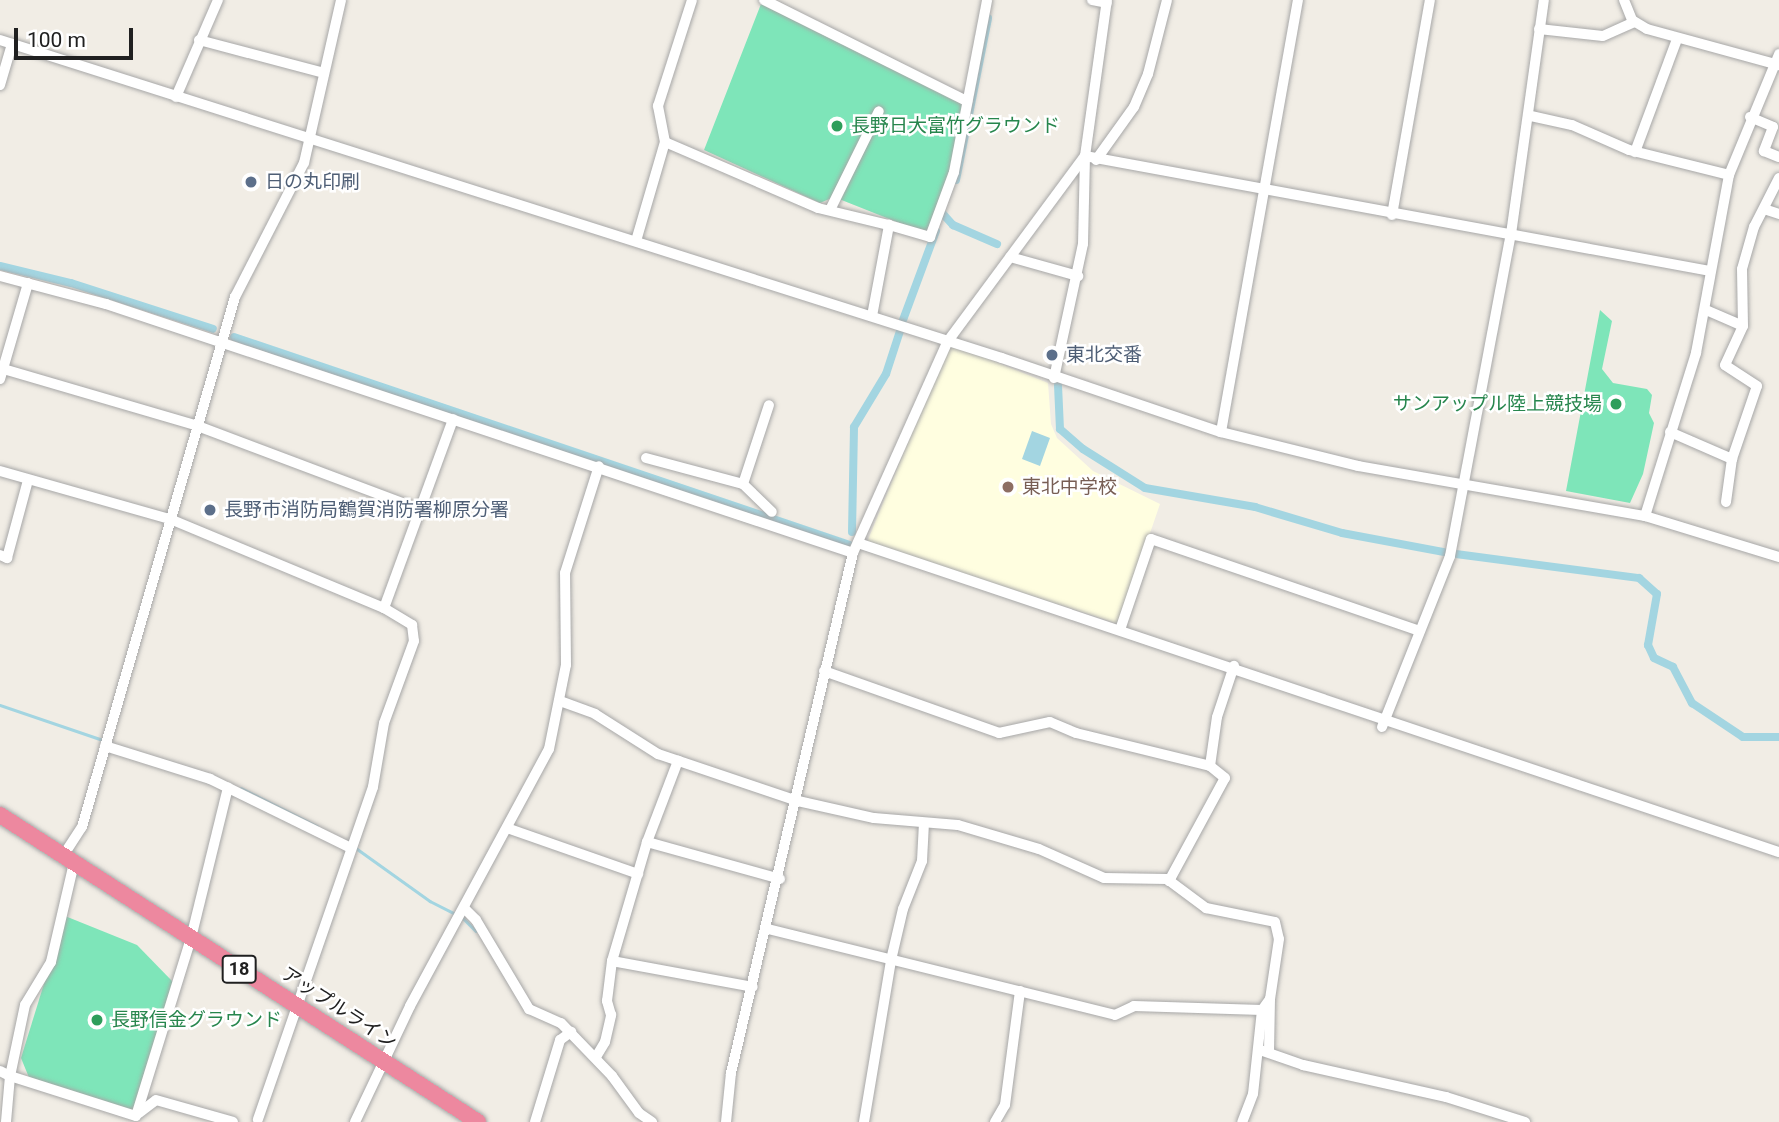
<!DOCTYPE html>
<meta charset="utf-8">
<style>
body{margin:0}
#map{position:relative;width:1779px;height:1122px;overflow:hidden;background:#f1ede5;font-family:Roboto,"Noto Sans JP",sans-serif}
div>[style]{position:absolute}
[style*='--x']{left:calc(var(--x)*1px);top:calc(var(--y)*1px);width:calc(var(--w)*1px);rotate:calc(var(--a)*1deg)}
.education>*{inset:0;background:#fffee0}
.pitch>*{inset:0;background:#7ee5b9}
.water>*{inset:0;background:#a3d5e1}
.stream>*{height:2.5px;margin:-1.25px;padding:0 1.25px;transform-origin:1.25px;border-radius:1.25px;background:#a3d5e1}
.canal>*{height:8px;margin:-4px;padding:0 4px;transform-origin:4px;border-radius:4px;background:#a3d5e1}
.roads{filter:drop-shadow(0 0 2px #a7a7a7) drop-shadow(0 0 2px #a7a7a7)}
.minor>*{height:10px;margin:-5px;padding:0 5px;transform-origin:5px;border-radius:5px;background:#fff}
.highway>*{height:16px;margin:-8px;padding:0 8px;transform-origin:8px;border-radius:8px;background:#ed889f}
.dots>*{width:19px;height:19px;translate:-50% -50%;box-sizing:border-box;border:4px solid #fff;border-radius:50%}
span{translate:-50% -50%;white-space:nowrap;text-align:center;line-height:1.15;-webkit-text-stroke:5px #fff;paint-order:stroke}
.shield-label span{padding:2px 5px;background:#fff;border:2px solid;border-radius:5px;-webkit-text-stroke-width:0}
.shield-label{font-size:18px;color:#202020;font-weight:700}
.leisure-label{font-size:19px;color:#27864d}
.left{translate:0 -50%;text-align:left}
.right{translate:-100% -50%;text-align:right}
.service-label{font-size:19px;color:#4e5e75}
.education-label{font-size:19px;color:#785e54}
.street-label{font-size:19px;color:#202020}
.scale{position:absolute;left:14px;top:28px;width:119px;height:32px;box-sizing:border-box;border:4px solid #202020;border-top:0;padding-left:9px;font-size:21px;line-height:24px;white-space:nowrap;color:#202020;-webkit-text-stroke:5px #fff;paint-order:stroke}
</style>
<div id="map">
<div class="education">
<i style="clip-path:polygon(949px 343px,1048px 383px,1051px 424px,1057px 438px,1093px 471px,1160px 504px,1119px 624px,867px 542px)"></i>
</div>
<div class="pitch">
<i style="clip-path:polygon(761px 4px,964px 103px,952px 171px,927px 234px,834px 197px,820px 203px,704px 150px)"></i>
<i style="clip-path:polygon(1600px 310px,1612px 321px,1602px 369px,1613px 383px,1647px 389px,1652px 395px,1649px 413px,1654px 423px,1643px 474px,1630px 503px,1566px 491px)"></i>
<i style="clip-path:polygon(65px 916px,137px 945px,173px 982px,134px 1112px,30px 1080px,21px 1058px)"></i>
</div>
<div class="water">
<i style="clip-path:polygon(1032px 431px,1050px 438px,1040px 466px,1022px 459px)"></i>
</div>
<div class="stream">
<i style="--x:0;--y:705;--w:109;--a:18.8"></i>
<i style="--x:241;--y:788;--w:85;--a:26.6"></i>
<i style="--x:356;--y:848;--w:91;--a:35.6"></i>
<i style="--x:430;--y:901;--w:28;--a:27"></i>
<i style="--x:461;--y:916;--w:21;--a:45"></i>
</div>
<div class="canal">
<i style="--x:956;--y:180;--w:165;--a:-78.8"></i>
<i style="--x:943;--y:214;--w:15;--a:48"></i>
<i style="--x:953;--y:225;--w:48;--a:23.4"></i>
<i style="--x:0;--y:266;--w:73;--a:13.5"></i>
<i style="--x:71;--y:283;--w:149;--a:17.9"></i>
<i style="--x:903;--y:320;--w:95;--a:-69.7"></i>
<i style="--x:234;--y:337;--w:650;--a:18.66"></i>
<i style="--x:1058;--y:385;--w:44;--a:87.4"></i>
<i style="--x:1060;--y:429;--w:30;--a:41"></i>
<i style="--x:1083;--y:449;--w:73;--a:32.2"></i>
<i style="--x:1145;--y:488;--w:112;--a:9.8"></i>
<i style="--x:1255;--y:507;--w:91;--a:16.6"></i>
<i style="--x:1342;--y:533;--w:104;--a:10.6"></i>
<i style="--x:852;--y:532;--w:105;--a:-88.9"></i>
<i style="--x:854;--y:427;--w:62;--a:-58.9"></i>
<i style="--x:886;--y:374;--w:45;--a:-72"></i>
<i style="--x:1456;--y:554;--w:185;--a:7.5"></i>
<i style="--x:1639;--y:578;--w:24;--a:42"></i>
<i style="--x:1657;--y:594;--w:52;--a:100"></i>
<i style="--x:1648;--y:645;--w:14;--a:65"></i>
<i style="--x:1654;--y:658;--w:21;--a:25"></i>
<i style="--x:1673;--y:667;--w:41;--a:62.2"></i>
<i style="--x:1692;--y:703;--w:61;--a:33.7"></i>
<i style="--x:1743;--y:737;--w:36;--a:0"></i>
</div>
<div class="roads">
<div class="minor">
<i style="--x:764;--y:0;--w:227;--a:26.5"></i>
<i style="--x:1092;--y:0;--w:15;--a:11"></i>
<i style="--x:1624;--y:0;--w:22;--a:68"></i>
<i style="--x:1632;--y:20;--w:17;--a:31"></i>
<i style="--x:1647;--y:29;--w:137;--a:15.3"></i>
<i style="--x:1539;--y:29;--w:64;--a:6.2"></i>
<i style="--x:1603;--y:36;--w:34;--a:-24"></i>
<i style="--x:0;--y:40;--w:1051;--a:17.61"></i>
<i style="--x:1002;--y:358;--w:231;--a:18.7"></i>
<i style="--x:1221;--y:432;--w:141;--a:13.9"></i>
<i style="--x:1358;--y:466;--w:291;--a:9.9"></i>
<i style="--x:1645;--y:516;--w:140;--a:17"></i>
<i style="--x:199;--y:40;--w:129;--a:14.8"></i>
<i style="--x:0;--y:85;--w:43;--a:-73.7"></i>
<i style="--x:176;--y:97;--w:106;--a:-66.6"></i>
<i style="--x:1531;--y:116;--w:42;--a:12.4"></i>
<i style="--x:1572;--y:125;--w:62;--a:23.7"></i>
<i style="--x:1629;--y:150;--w:103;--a:14"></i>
<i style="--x:1750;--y:117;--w:25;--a:23"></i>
<i style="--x:1773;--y:127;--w:26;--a:111"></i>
<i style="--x:1764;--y:151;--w:16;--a:22"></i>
<i style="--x:665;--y:142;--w:167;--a:23.3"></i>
<i style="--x:818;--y:208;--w:73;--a:13.5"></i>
<i style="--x:1635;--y:152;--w:121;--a:-69.6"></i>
<i style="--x:1085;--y:156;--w:635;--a:10.43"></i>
<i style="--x:1096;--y:160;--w:65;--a:-54.4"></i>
<i style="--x:1134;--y:107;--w:36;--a:-67"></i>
<i style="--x:1148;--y:74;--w:76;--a:-75.6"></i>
<i style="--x:1764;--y:209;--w:16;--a:18"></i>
<i style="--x:830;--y:210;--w:110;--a:-63.7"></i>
<i style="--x:1392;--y:215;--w:218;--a:-80"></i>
<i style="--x:636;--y:241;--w:103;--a:-73.7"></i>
<i style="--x:665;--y:142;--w:37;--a:-101"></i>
<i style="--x:658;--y:106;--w:111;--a:-72.2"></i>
<i style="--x:1010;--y:257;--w:71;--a:15.6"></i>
<i style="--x:0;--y:276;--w:110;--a:14.8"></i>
<i style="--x:106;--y:304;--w:787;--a:18.43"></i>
<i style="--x:1706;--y:310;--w:40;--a:23.4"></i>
<i style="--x:1743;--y:326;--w:57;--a:-91"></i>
<i style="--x:1742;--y:269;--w:44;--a:-74.1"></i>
<i style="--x:1754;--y:227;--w:55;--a:-63"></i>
<i style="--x:872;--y:316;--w:93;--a:-79.4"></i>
<i style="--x:889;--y:225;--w:43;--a:16.3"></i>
<i style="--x:930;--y:237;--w:69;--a:-69.7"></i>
<i style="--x:954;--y:172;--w:175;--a:-79.1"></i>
<i style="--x:0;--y:368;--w:203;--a:16.3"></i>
<i style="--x:195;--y:425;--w:239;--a:20.6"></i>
<i style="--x:1054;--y:378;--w:137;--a:-77.8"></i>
<i style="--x:1083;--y:244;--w:88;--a:-88.7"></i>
<i style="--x:0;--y:379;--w:100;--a:-73.7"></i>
<i style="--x:1221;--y:432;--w:439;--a:-79.9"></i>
<i style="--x:1670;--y:432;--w:68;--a:23.5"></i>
<i style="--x:646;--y:458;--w:100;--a:15"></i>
<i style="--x:743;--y:484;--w:40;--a:44"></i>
<i style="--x:0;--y:471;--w:177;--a:15.8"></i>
<i style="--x:170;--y:519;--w:232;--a:22.6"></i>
<i style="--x:384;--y:608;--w:33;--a:31"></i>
<i style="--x:412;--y:625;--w:16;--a:83"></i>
<i style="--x:414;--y:641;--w:87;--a:110.1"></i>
<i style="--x:384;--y:723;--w:65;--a:99.8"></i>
<i style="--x:373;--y:787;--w:352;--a:109.1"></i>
<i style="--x:743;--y:484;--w:83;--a:-71.8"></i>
<i style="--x:1726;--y:502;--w:43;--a:-82.1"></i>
<i style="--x:1732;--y:459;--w:77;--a:-71.1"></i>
<i style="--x:1757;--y:386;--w:38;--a:-147"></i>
<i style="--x:1725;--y:365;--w:43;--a:-65.2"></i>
<i style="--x:1645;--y:516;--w:171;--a:-72.6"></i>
<i style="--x:1696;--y:353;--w:181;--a:-79.5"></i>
<i style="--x:1729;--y:175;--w:131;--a:-67.5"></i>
<i style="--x:858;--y:543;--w:971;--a:18.55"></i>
<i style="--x:0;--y:555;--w:8;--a:23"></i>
<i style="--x:7;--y:558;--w:81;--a:-74.9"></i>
<i style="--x:384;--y:608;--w:201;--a:-69.9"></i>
<i style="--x:1121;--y:627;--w:93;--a:-71.2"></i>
<i style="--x:1151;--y:539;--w:284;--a:18.9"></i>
<i style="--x:824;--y:671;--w:186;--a:19.5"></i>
<i style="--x:999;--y:733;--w:52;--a:-12.2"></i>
<i style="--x:1050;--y:722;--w:28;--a:23"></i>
<i style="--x:1076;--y:733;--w:138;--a:13.8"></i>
<i style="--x:560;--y:701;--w:37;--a:20"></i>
<i style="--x:595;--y:714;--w:75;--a:32.4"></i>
<i style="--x:658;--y:754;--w:148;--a:18.6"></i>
<i style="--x:798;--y:801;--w:78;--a:12.6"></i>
<i style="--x:874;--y:818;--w:84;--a:4.8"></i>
<i style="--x:958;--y:825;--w:84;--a:16.5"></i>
<i style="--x:1039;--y:849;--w:71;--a:24"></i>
<i style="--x:1104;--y:878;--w:63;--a:0.9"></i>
<i style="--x:1167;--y:879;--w:49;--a:36.6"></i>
<i style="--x:1206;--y:908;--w:70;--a:11.5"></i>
<i style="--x:1275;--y:922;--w:17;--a:77"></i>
<i style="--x:1279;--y:939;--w:61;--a:98.5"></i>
<i style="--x:1270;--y:999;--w:14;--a:126"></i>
<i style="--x:1262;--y:1010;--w:84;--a:96.1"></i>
<i style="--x:1253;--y:1094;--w:30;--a:111"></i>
<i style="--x:1382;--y:727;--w:184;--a:-68.3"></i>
<i style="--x:1450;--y:556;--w:328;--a:-79.3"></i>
<i style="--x:1511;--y:234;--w:236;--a:-82"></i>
<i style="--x:105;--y:746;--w:110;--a:17.4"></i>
<i style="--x:210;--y:779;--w:157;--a:26.1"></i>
<i style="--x:507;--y:828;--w:139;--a:19.3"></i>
<i style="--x:647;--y:842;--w:87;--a:-69.1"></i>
<i style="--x:63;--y:856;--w:35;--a:-57"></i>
<i style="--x:82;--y:827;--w:552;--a:-73.9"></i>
<i style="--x:235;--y:297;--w:151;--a:-62.8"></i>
<i style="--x:304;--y:163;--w:167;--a:-77.2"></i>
<i style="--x:74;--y:863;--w:102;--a:103.1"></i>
<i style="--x:51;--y:962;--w:50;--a:121.2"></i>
<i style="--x:25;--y:1005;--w:73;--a:101.9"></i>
<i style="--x:10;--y:1076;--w:132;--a:17.6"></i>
<i style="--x:136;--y:1116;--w:186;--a:-72.8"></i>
<i style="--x:191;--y:938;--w:155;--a:-76.2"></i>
<i style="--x:1169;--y:881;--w:117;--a:-61.5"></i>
<i style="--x:1225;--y:778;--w:19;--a:-141"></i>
<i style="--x:1210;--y:766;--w:49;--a:-81.9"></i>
<i style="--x:1217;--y:717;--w:54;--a:-71.6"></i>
<i style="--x:466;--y:910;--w:14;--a:45"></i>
<i style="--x:476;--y:920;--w:104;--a:59.2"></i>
<i style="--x:529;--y:1009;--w:35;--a:24"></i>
<i style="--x:561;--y:1023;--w:74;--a:46.1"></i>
<i style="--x:612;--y:1076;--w:46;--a:53.9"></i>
<i style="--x:639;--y:1113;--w:16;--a:35"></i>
<i style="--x:768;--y:929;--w:357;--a:13.9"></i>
<i style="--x:1115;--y:1015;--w:21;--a:-25"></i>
<i style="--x:1134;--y:1006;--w:128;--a:1.8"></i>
<i style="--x:612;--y:961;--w:143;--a:10.4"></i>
<i style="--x:1260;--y:1050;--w:46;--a:19.2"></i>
<i style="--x:1303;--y:1065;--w:147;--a:12.6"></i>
<i style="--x:1446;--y:1097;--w:83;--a:17.6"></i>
<i style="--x:1269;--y:1051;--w:52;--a:-88.9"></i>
<i style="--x:596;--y:1057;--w:17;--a:-59"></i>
<i style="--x:605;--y:1042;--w:28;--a:-77"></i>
<i style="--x:611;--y:1015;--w:15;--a:-106"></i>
<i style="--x:607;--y:1001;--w:40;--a:-82.9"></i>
<i style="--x:612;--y:961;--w:124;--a:-73.6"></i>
<i style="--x:647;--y:842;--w:138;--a:15.5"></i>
<i style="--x:0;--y:1071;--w:11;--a:27"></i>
<i style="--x:10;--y:1076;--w:46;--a:95"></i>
<i style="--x:139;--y:1113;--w:21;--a:-37"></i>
<i style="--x:156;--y:1100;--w:80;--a:15.9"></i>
<i style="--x:355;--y:1122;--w:128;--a:-64.6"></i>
<i style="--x:410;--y:1006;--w:292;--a:-61.6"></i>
<i style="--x:549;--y:749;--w:86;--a:-78.6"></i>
<i style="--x:566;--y:665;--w:92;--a:-90.6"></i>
<i style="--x:565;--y:573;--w:112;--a:-72.4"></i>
<i style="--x:535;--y:1122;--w:86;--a:-73"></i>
<i style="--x:560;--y:1040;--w:14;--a:-36"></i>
<i style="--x:726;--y:1122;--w:49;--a:-84.2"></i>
<i style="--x:731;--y:1073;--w:534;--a:-76.8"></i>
<i style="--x:853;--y:553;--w:232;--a:-65.9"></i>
<i style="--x:948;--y:341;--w:230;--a:-53.5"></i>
<i style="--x:1085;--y:156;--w:158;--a:-82"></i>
<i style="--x:864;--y:1122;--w:164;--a:-80.5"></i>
<i style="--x:891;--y:960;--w:52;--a:-76.8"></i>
<i style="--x:903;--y:909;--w:52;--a:-68.4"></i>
<i style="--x:922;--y:861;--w:38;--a:-87"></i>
<i style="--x:995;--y:1122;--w:20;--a:-60"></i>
<i style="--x:1005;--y:1105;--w:115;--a:-82.5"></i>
</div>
<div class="highway">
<i style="--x:0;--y:815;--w:568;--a:32.71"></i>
</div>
</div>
<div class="dots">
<i style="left:837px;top:126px;background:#2e9e5b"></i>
<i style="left:251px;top:182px;background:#5c6f8a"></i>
<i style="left:1052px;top:355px;background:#5c6f8a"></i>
<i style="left:1616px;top:404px;background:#2e9e5b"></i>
<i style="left:1008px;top:487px;background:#8d6e63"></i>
<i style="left:210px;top:510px;background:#5c6f8a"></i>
<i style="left:97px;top:1020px;background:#2e9e5b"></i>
</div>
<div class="shield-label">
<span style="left:239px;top:969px">18</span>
</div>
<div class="leisure-label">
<span class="left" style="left:851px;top:126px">長野日大富竹グラウンド</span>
<span class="right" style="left:1602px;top:404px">サンアップル陸上競技場</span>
<span class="left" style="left:111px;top:1020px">長野信金グラウンド</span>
</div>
<div class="service-label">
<span class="left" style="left:265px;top:182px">日の丸印刷</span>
<span class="left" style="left:1066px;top:355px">東北交番</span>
<span class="left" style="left:224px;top:510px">長野市消防局鶴賀消防署柳原分署</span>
</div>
<div class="education-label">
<span class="left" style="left:1022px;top:487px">東北中学校</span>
</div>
<div class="street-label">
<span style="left:339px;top:1008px;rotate:33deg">アップルライン</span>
</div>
<div class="scale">100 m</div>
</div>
